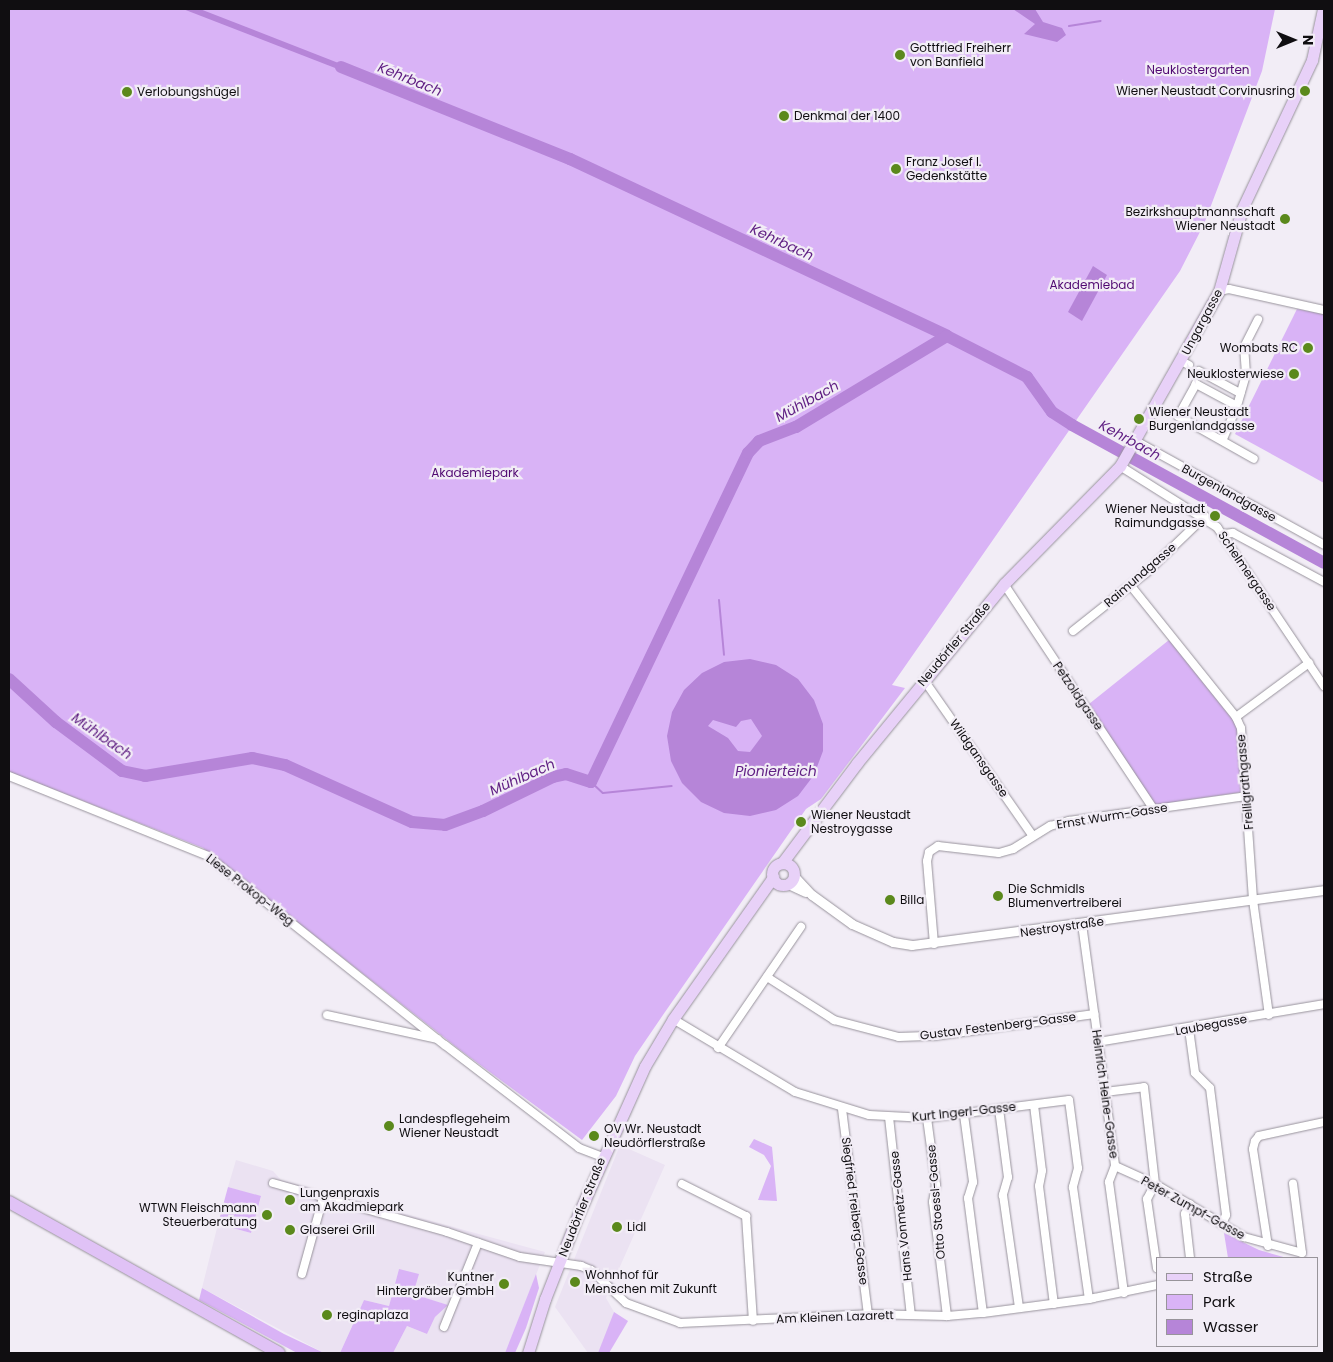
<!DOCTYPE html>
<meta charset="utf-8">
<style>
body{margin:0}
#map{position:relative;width:1333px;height:1362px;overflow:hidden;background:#f2edf6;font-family:Poppins,sans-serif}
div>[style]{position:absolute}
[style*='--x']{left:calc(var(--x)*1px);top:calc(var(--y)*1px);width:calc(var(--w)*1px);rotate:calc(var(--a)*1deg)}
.built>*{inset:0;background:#ebe2f2}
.green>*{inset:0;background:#d9b3f6}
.water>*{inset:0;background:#b685d8}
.stream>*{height:2px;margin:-1px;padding:0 1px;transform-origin:1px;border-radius:1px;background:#b685d8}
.river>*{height:12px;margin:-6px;padding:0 6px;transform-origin:6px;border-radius:6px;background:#b685d8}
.roads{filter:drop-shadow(0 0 1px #98939c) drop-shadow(0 0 1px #98939c)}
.minor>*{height:8px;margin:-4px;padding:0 4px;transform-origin:4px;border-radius:4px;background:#fff}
.tertiary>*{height:9px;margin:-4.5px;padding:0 4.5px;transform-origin:4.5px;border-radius:4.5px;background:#fff}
.primary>*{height:11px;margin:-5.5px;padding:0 5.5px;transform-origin:5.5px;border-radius:5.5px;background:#e8d1f8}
.primary>.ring{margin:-5.5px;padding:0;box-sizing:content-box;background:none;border:11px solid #e8d1f8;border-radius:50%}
.trunk>*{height:12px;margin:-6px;padding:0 6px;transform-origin:6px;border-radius:6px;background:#e0c2f6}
.dots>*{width:14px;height:14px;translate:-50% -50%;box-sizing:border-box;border:2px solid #f2edf6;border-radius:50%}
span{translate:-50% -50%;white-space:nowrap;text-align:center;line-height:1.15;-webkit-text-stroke:4.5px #f2edf6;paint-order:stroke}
.poi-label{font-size:12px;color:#100e11}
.left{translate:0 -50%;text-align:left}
.right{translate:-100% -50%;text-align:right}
.park-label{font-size:12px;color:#510a72}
.street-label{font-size:12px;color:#100e11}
.water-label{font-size:14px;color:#612184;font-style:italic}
.frame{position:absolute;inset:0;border:10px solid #100e11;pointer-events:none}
.legend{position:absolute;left:1156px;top:1257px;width:162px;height:90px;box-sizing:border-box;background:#f2edf6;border:1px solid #98949a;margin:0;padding:6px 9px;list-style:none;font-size:15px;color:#100e11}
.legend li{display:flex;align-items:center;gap:10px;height:25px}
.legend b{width:25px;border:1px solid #98949a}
.north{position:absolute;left:1268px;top:15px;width:50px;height:50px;-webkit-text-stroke:4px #f2edf6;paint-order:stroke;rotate:90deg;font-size:14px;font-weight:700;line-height:20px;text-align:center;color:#100e11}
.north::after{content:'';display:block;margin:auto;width:18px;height:22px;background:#100e11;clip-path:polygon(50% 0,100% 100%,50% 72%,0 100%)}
</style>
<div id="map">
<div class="built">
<i style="clip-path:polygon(620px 1145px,665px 1165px,606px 1298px,614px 1312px,602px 1349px,598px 1353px,588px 1353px,555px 1307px)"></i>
<i style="clip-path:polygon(236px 1160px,273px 1171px,281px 1180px,545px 1252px,505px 1353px,393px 1353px,407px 1326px,427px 1334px,435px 1317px,448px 1305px,412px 1294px,399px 1269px,389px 1306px,364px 1300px,340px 1353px,324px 1353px,202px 1288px,218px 1224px,251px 1233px,261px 1197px,228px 1187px)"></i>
</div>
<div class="green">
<i style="clip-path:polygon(9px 9px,1275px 9px,1262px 71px,1204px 224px,1180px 271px,892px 685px,905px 688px,821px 799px,806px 809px,665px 1012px,635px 1056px,616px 1096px,582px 1140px,460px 1050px,203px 848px,9px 772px)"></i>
<i style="clip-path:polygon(1297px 309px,1324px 314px,1324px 483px,1235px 434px)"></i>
<i style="clip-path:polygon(1169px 640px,1237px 725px,1243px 792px,1155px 805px,1089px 704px)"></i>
<i style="clip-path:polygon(754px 1139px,772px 1147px,777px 1201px,758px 1200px,771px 1166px,764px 1155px,749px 1147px)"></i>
<i style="clip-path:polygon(228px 1187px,261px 1196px,251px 1233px,218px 1224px)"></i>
<i style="clip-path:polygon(1224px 1233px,1259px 1250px,1287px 1258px,1228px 1258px)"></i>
<i style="clip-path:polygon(399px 1269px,419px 1274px,413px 1294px,448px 1305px,435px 1317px,427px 1334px,407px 1326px,393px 1353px,340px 1353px,364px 1300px,389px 1306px)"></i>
<i style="clip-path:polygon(536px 1274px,539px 1288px,526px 1328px,515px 1353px,505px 1353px)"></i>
<i style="clip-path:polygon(202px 1288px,284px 1334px,324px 1353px,297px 1353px,199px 1300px)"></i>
<i style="clip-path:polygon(614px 1312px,628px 1321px,609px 1353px,598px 1353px)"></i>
</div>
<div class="water">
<i style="clip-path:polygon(183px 9px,200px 9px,364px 73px,348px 73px)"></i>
<i style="clip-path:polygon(1013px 9px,1035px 9px,1043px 22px,1062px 28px,1066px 35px,1057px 42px,1024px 34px,1035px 24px)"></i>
<i style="clip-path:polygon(1093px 266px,1107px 275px,1082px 321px,1068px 312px)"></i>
<i style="clip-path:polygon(evenodd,750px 659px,776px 665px,798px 679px,814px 700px,823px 724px,823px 751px,814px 775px,798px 796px,776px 810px,750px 816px,724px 813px,701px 802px,682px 783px,671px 761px,667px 736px,672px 712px,684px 690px,702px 673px,724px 662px,750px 659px,751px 719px,762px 736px,750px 752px,738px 751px,728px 738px,708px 726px,713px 720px,736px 727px,741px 721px,751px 719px)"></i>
</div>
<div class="stream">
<i style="--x:1069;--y:26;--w:32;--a:-9"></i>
<i style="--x:719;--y:600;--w:55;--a:84.8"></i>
<i style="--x:591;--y:782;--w:16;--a:43"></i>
<i style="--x:603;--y:793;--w:69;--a:-5.8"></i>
</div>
<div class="river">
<i style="--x:341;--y:67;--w:247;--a:21.9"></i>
<i style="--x:570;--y:159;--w:416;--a:25.1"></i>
<i style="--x:947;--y:336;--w:90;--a:27.1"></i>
<i style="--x:1027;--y:377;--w:43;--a:54.5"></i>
<i style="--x:1052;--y:412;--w:24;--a:33"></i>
<i style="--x:1072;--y:425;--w:287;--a:28.7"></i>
<i style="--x:9;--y:679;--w:64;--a:42.5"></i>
<i style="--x:56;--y:722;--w:82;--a:36.6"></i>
<i style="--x:122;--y:771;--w:24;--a:12"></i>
<i style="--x:145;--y:776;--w:109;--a:-9.5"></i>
<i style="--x:252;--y:758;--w:34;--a:12"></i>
<i style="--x:285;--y:765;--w:139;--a:24.2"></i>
<i style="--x:412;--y:822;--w:33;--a:5"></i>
<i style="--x:445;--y:825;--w:40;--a:-20.2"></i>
<i style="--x:483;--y:811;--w:78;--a:-25.9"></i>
<i style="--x:553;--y:777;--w:13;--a:-13"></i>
<i style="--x:566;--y:774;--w:26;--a:18"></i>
<i style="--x:591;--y:782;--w:365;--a:-64.5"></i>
<i style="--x:748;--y:453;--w:16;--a:-47"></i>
<i style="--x:759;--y:441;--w:40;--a:-21"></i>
<i style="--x:796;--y:427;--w:176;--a:-31.1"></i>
</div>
<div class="roads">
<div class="minor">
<i style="--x:1219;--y:291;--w:10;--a:-11"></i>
<i style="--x:1229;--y:289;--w:97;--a:12.5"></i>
<i style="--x:1181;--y:361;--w:9;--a:27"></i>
<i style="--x:1199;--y:371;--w:47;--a:28.2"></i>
<i style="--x:1237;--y:406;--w:47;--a:-151.8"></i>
<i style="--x:1196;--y:384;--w:37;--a:119"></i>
<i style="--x:1178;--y:416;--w:87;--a:29.5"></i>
<i style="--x:1223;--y:439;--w:36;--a:-67"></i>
<i style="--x:1237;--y:406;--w:33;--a:-74"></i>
<i style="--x:1246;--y:374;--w:27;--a:-94"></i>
<i style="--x:1244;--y:347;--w:31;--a:-63"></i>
<i style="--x:1134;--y:440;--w:217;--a:28.9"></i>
<i style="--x:1120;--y:466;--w:115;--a:32.2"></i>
<i style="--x:1217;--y:527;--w:192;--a:56.1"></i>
<i style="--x:1223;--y:534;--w:10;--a:-6"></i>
<i style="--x:1233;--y:533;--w:103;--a:28.3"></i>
<i style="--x:1004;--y:584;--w:269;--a:56.4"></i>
<i style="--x:1131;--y:586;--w:168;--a:51.3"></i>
<i style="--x:1236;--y:717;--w:12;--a:66"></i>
<i style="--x:1241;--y:728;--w:172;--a:86"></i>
<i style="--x:1253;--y:900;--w:116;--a:82.1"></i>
<i style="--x:1073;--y:631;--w:93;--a:-38.5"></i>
<i style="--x:1146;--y:573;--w:82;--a:-44"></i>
<i style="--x:924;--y:680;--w:190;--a:55.1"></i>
<i style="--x:1236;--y:717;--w:91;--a:-36.5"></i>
<i style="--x:9;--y:776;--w:214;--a:21.9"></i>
<i style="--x:208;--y:856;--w:303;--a:38.6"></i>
<i style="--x:445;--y:1045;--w:169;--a:37.5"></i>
<i style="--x:579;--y:1148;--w:26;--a:21"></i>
<i style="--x:1082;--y:924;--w:244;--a:82.2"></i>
<i style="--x:1115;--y:1166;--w:17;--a:111"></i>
<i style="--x:1109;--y:1182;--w:112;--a:82.3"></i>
<i style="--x:934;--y:944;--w:83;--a:-94.8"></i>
<i style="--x:927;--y:861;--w:9;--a:-77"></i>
<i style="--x:929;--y:852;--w:11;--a:-34"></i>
<i style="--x:938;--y:846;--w:61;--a:6.5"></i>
<i style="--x:999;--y:853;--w:15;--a:-16"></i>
<i style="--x:1013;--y:849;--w:44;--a:-31.9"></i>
<i style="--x:1050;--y:826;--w:20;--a:-15"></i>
<i style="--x:1069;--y:821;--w:180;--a:-8"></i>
<i style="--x:767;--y:977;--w:80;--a:32.7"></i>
<i style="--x:834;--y:1020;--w:67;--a:14.7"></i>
<i style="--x:899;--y:1037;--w:35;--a:-2"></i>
<i style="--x:934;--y:1036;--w:162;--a:-7.8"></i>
<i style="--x:327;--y:1015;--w:113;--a:12.3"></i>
<i style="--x:673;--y:1019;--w:142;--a:30.9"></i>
<i style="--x:795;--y:1092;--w:77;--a:17.3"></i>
<i style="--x:869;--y:1115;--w:58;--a:3"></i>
<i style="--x:927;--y:1118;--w:143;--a:-7.2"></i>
<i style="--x:1069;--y:1100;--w:69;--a:82.5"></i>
<i style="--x:1078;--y:1168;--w:20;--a:105"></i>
<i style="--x:1073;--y:1187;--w:113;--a:81.9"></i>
<i style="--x:1189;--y:1029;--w:44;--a:82.2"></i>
<i style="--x:1195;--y:1073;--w:21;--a:45"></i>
<i style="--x:1210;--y:1088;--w:128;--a:82.8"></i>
<i style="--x:1226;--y:1215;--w:10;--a:114"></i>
<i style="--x:1098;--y:1042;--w:229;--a:-9.5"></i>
<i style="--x:718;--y:1048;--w:147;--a:-55.6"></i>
<i style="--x:1105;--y:1092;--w:39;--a:-7"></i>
<i style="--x:1144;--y:1087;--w:98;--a:83.5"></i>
<i style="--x:1155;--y:1184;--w:17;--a:118"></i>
<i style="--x:1147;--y:1199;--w:70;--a:81.8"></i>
<i style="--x:1034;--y:1105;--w:66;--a:83.1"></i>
<i style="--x:1042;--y:1171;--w:15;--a:101"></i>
<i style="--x:1039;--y:1186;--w:119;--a:82.8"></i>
<i style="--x:842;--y:1109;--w:207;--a:82.8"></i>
<i style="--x:999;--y:1109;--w:69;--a:82.5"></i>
<i style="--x:1008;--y:1177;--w:19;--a:106"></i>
<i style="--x:1003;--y:1195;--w:114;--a:81.9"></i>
<i style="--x:964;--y:1115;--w:68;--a:82.3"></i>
<i style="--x:973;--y:1182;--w:17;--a:107"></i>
<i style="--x:968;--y:1198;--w:116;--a:82.6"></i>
<i style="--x:889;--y:1117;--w:199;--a:83.7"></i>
<i style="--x:927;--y:1118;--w:68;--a:82.3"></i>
<i style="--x:936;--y:1185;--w:17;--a:100"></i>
<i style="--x:933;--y:1202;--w:115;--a:83"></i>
<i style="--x:1115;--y:1166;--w:44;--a:24.2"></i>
<i style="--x:1155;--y:1184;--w:104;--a:30.8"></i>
<i style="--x:1244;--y:1237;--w:60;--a:15.4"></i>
<i style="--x:1302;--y:1253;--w:70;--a:-97.4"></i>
<i style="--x:273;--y:1183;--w:181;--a:15.7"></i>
<i style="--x:447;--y:1232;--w:77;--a:18.9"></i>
<i style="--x:520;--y:1257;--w:62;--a:8.4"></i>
<i style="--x:581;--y:1266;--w:11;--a:22"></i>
<i style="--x:591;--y:1270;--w:48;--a:43.3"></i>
<i style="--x:626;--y:1303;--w:58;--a:20.3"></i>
<i style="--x:680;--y:1323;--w:188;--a:-2.7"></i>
<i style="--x:868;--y:1314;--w:79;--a:1.5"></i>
<i style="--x:947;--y:1316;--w:36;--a:-5"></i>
<i style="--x:983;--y:1313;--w:107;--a:-7.5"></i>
<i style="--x:1089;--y:1299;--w:69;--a:-11.6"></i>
<i style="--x:682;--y:1184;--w:72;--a:26.6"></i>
<i style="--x:746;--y:1216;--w:105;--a:86.2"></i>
<i style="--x:1190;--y:1204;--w:11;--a:117"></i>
<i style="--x:1185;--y:1214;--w:44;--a:83.5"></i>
<i style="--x:1268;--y:1246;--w:98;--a:-98.8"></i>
<i style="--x:1253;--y:1149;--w:8;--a:-76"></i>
<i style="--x:1255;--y:1141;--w:6;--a:-51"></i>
<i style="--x:1259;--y:1136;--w:66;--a:-12.2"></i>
<i style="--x:302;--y:1274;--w:79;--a:-74.6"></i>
<i style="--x:444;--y:1327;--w:91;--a:-68"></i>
</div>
<div class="tertiary">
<i style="--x:794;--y:876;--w:26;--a:47"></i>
<i style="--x:812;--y:895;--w:49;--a:35.9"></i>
<i style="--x:852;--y:924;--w:45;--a:23.7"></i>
<i style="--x:893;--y:942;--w:19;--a:9"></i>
<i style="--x:912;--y:945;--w:416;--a:-7.6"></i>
<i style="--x:788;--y:884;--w:19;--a:25"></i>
</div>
<div class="primary">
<i class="ring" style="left:772px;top:863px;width:11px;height:11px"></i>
<i style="--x:782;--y:863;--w:125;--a:-53.1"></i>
<i style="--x:857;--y:763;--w:232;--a:-50.6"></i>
<i style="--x:1004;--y:584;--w:165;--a:-45.5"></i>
<i style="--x:1120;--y:466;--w:201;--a:-60.5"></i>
<i style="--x:1219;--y:291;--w:85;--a:-74.3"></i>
<i style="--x:1242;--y:209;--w:165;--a:-64.8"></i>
<i style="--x:1312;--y:60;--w:52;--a:-77.8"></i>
<i style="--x:528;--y:1353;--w:57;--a:-72.5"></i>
<i style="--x:545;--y:1299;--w:90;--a:-68.6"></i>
<i style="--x:578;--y:1215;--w:163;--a:-65.8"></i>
<i style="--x:645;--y:1066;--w:55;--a:-59.2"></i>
<i style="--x:673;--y:1019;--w:174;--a:-54.8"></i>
</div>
<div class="trunk">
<i style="--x:9;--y:1202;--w:309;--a:29.2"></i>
</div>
</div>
<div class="dots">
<i style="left:900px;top:55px;background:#5b891c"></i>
<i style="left:1305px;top:91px;background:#5b891c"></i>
<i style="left:127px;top:92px;background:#5b891c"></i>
<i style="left:784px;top:116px;background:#5b891c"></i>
<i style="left:896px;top:169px;background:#5b891c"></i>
<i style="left:1285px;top:219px;background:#5b891c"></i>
<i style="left:1308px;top:348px;background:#5b891c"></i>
<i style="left:1294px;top:374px;background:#5b891c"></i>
<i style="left:1139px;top:419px;background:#5b891c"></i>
<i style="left:1215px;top:516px;background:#5b891c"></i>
<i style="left:801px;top:822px;background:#5b891c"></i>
<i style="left:998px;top:896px;background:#5b891c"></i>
<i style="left:890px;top:900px;background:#5b891c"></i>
<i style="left:389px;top:1126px;background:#5b891c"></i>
<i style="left:594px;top:1136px;background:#5b891c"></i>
<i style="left:290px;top:1200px;background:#5b891c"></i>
<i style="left:267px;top:1215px;background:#5b891c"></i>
<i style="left:617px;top:1227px;background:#5b891c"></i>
<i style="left:290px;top:1230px;background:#5b891c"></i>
<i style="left:575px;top:1282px;background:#5b891c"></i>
<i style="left:504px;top:1284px;background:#5b891c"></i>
<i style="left:327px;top:1315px;background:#5b891c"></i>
</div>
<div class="poi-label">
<span class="left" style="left:910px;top:55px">Gottfried Freiherr<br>von Banfield</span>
<span class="right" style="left:1295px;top:91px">Wiener Neustadt Corvinusring</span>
<span class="left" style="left:137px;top:92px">Verlobungshügel</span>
<span class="left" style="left:794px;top:116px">Denkmal der 1400</span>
<span class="left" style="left:906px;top:169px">Franz Josef I.<br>Gedenkstätte</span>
<span class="right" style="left:1275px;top:219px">Bezirkshauptmannschaft<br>Wiener Neustadt</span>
<span class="right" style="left:1298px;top:348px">Wombats RC</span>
<span class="right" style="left:1284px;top:374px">Neuklosterwiese</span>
<span class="left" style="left:1149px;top:419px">Wiener Neustadt<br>Burgenlandgasse</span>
<span class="right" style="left:1205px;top:516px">Wiener Neustadt<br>Raimundgasse</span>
<span class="left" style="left:811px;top:822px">Wiener Neustadt<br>Nestroygasse</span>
<span class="left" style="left:1008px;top:896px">Die Schmidls<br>Blumenvertreiberei</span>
<span class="left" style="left:900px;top:900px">Billa</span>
<span class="left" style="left:399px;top:1126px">Landespflegeheim<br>Wiener Neustadt</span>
<span class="left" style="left:604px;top:1136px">OV Wr. Neustadt<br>Neudörflerstraße</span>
<span class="left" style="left:300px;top:1200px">Lungenpraxis<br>am Akadmiepark</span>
<span class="right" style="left:257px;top:1215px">WTWN Fleischmann<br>Steuerberatung</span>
<span class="left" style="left:627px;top:1227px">Lidl</span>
<span class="left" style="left:300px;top:1230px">Glaserei Grill</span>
<span class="left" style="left:585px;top:1282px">Wohnhof für<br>Menschen mit Zukunft</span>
<span class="right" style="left:494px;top:1284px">Kuntner<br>Hintergräber GmbH</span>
<span class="left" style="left:337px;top:1315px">reginaplaza</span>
</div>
<div class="park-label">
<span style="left:1198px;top:70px">Neuklostergarten</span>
<span style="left:1092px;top:285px">Akademiebad</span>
<span style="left:475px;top:473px">Akademiepark</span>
</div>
<div class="street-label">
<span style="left:1202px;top:322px;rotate:-62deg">Ungargasse</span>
<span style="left:1229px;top:493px;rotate:29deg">Burgenlandgasse</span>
<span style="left:1247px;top:571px;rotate:56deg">Schelmergasse</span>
<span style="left:1140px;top:575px;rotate:-41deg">Raimundgasse</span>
<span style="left:954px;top:644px;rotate:-50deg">Neudörfler Straße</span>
<span style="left:1078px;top:696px;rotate:56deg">Petzoldgasse</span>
<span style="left:979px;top:758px;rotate:55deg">Wildgansgasse</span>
<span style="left:1245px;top:782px;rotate:-95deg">Freiligrathgasse</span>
<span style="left:1112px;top:816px;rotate:-9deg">Ernst Wurm-Gasse</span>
<span style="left:250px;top:890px;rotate:38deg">Liese Prokop-Weg</span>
<span style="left:1062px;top:927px;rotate:-8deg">Nestroystraße</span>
<span style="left:1211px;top:1025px;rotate:-10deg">Laubegasse</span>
<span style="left:998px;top:1026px;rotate:-7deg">Gustav Festenberg-Gasse</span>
<span style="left:1105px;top:1094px;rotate:82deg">Heinrich Heine-Gasse</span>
<span style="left:964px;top:1112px;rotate:-6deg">Kurt Ingerl-Gasse</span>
<span style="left:936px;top:1202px;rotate:-95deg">Otto Stoessl-Gasse</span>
<span style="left:582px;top:1207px;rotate:-68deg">Neudörfler Straße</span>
<span style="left:1193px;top:1208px;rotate:29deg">Peter Zumpf-Gasse</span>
<span style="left:855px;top:1211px;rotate:83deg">Siegfried Freiberg-Gasse</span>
<span style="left:901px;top:1216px;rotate:-96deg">Hans Vonmetz-Gasse</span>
<span style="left:835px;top:1317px;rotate:-2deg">Am Kleinen Lazarett</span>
</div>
<div class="water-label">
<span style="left:410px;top:79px;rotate:22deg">Kehrbach</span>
<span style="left:782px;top:242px;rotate:25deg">Kehrbach</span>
<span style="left:807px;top:401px;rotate:-29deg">Mühlbach</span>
<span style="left:1130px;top:440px;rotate:29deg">Kehrbach</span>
<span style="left:102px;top:736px;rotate:35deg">Mühlbach</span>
<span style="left:776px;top:771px">Pionierteich</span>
<span style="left:522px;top:777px;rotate:-24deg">Mühlbach</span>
</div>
<div class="frame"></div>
<ul class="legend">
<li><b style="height:6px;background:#e8d1f8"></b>Straße</li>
<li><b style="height:14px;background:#d9b3f6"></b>Park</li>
<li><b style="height:14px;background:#b685d8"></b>Wasser</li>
</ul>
<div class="north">N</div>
</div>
